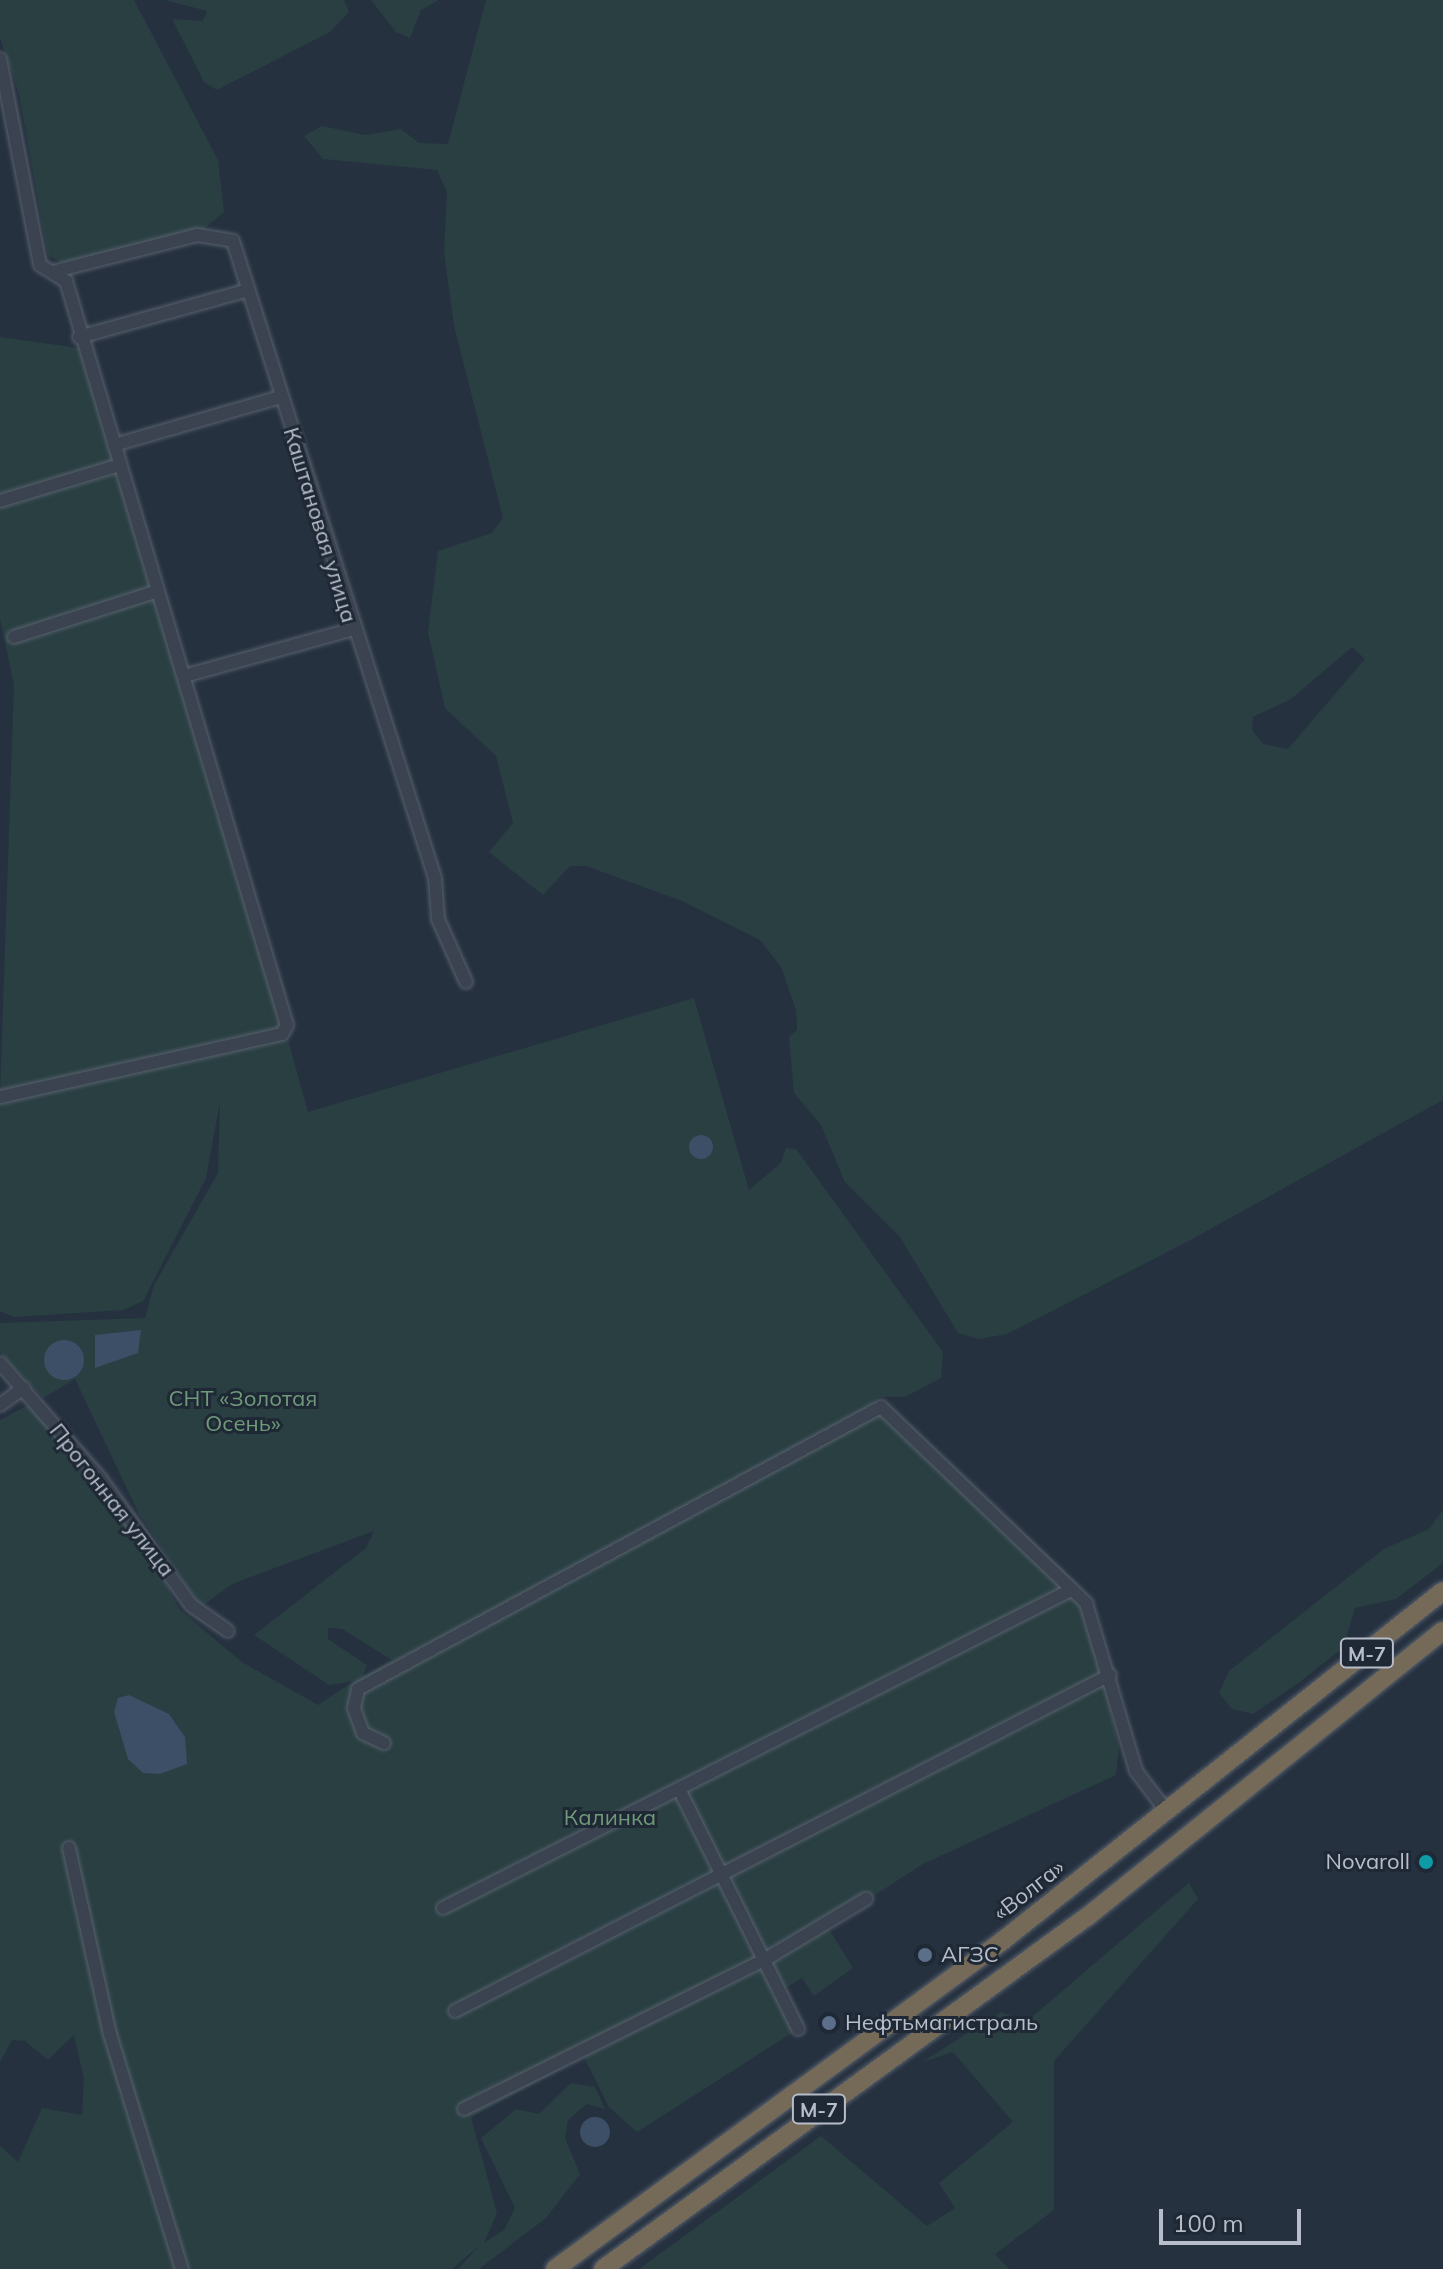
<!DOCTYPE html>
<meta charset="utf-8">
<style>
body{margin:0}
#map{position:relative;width:1443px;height:2269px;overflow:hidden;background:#263140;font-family:Mulish,sans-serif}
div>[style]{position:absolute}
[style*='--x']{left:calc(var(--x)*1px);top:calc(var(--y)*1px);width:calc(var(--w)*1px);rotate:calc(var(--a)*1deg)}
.green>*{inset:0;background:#293f42}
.water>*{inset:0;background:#3d4e67}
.round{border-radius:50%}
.roads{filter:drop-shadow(0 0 2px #58616d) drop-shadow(0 0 2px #58616d)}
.minor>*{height:12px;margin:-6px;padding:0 6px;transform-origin:6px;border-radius:6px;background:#3a434f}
.highway>*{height:18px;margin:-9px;padding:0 9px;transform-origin:9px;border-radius:9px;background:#756a58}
.dots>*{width:22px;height:22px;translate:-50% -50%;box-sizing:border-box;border:4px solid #1f2835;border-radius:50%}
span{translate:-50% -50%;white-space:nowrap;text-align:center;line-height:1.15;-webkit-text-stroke:6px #1f2835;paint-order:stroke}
.shield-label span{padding:2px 6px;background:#1f2835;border:2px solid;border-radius:6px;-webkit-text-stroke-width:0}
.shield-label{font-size:20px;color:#b7beca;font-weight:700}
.street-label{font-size:22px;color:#b7beca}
.park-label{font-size:22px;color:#6f9a79}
.poi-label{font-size:22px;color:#b7beca}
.right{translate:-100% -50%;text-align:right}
.left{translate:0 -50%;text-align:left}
.scale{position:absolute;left:1159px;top:2209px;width:142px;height:36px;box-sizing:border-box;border:4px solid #b7beca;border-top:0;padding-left:10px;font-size:24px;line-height:28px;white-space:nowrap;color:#b7beca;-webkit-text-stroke:6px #1f2835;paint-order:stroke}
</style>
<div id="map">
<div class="green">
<i style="clip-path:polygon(0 0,134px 0,218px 160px,224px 212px,204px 229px,65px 263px,48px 256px,19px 94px,0 38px)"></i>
<i style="clip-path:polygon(165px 0,344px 0,349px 12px,330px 32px,217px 90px,204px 82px,172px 19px,203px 21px,207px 11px)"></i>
<i style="clip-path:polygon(371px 0,439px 0,421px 10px,410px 38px,396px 32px)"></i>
<i style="clip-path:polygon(evenodd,486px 0,1443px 0,1443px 1100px,1183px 1244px,1007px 1334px,978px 1339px,958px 1333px,900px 1237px,845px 1182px,821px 1125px,794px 1093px,789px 1037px,797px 1030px,796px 1010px,781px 967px,760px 940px,682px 901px,586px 866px,570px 866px,543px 895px,489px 852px,513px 823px,496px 756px,445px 708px,428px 632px,438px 551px,492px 533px,503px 518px,454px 326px,444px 252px,447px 192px,437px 170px,323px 159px,304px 136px,322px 126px,365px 135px,401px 129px,419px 143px,448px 144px,486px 0,1352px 647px,1365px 659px,1288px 749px,1263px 744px,1252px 730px,1253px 717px,1291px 699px,1352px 647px)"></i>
<i style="clip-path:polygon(0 337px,79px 348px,282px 1030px,0 1094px,14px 685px,0 619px)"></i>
<i style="clip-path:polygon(evenodd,694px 998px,749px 1190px,781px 1163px,786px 1148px,796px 1149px,943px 1352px,941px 1378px,905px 1397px,878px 1397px,872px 1403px,882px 1399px,1078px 1584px,1072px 1590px,1086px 1603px,1119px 1747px,1116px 1775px,923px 1864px,827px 1926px,853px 1968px,814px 1996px,802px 1978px,782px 1990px,798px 2029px,637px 2132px,609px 2107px,584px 2057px,471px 2117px,497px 2213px,484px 2243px,504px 2230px,515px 2208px,481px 2138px,516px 2109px,539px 2114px,571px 2083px,595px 2087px,605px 2109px,587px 2104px,568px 2120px,565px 2138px,580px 2174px,546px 2218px,479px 2269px,458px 2269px,480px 2245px,452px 2269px,0 2269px,0 2146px,18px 2162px,42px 2108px,82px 2115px,84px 2079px,74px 2035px,48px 2060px,25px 2041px,12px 2040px,0 2062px,0 1420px,30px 1404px,149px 1551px,179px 1609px,242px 1662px,318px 1705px,354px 1681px,329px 1685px,254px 1635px,366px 1548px,374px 1531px,232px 1584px,201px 1607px,139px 1514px,75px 1379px,43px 1398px,0 1352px,0 1323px,145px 1318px,154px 1285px,218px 1173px,220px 1102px,206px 1178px,143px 1301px,123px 1310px,14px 1317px,0 1311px,0 1100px,287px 1036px,308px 1112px,694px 998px,328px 1628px,342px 1629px,392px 1660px,363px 1676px,367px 1665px,328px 1639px,328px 1628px)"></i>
<i style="clip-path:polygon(1443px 1510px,1443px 1563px,1396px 1599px,1355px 1608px,1343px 1648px,1301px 1681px,1253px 1714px,1232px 1709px,1219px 1693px,1229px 1671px,1384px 1549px,1429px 1529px)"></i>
<i style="clip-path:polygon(1189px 1883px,1198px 1899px,1054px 2061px,1054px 2210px,995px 2254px,1009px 2269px,639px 2269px,821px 2136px,927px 2226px,955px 2208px,939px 2183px,1013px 2122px,953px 2052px,922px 2062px,1001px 2012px,1026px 2022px)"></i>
</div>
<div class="water">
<i class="round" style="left:689px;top:1135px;width:24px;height:24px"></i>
<i style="clip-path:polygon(141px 1330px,138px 1353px,95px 1368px,95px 1335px)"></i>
<i class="round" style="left:44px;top:1340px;width:40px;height:40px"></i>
<i style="clip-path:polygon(129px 1695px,169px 1714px,185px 1737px,187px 1764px,160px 1774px,143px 1773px,128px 1759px,114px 1712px,118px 1698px)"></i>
<i class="round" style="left:580px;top:2117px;width:30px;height:30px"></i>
</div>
<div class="roads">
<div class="minor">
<i style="--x:0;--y:59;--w:210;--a:79"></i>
<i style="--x:40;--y:265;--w:31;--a:32"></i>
<i style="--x:66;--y:281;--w:776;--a:73.46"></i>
<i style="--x:287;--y:1025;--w:10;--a:119"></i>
<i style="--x:282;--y:1034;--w:289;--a:167.4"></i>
<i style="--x:56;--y:271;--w:146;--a:-14.3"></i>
<i style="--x:197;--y:235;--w:36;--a:9"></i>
<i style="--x:233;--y:241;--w:668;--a:72.41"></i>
<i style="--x:435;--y:878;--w:41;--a:85.8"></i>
<i style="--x:438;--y:919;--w:69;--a:66"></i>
<i style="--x:79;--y:337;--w:176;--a:-15.5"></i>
<i style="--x:114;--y:445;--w:173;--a:-16.1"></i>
<i style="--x:0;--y:501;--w:125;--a:-16.7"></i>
<i style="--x:14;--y:637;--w:151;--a:-17.7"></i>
<i style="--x:184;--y:676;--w:175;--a:-15.5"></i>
<i style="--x:0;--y:1363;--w:152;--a:49"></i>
<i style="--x:100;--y:1478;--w:156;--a:54.4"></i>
<i style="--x:191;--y:1605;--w:45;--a:35.1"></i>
<i style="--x:0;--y:1405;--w:29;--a:-36"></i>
<i style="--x:384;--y:1743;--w:23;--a:-155"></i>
<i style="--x:363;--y:1733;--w:27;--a:-110"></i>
<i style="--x:354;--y:1708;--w:19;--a:-78"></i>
<i style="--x:358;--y:1689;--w:594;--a:-28.33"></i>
<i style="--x:881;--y:1407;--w:284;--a:43.7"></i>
<i style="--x:1086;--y:1603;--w:175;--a:73.4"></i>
<i style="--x:1136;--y:1771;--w:51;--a:52.9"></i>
<i style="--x:679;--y:1789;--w:268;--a:63.6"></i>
<i style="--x:69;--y:1848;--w:190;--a:77.6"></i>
<i style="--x:110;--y:2034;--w:246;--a:73"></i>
<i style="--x:443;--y:1908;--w:704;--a:-26.86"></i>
<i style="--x:455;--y:2011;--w:736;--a:-27.16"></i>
<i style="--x:464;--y:2109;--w:337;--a:-26.4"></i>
<i style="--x:766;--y:1959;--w:117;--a:-31"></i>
</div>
<div class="highway">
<i style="--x:555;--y:2269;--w:553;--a:-36.25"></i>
<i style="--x:1001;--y:1942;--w:564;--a:-38.45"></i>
<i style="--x:603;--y:2269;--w:600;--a:-36.05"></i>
<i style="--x:1088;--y:1916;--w:455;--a:-38.8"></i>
</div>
</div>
<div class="dots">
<i style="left:1426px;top:1862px;background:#0f9aa8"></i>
<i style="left:925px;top:1955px;background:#5c6f8a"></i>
<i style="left:829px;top:2023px;background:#5c6f8a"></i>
</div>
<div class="shield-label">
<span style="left:1367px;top:1653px">М-7</span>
<span style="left:819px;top:2109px">М-7</span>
</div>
<div class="street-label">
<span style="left:320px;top:525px;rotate:73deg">Каштановая улица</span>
<span style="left:112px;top:1500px;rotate:52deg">Прогонная улица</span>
<span style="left:1029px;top:1890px;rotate:-38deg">«Волга»</span>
</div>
<div class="park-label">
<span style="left:243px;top:1411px">СНТ «Золотая<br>Осень»</span>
<span style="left:610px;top:1818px">Калинка</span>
</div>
<div class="poi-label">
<span class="right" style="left:1410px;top:1862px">Novaroll</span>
<span class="left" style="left:941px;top:1955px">АГЗС</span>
<span class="left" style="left:845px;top:2023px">Нефтьмагистраль</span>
</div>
<div class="scale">100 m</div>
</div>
